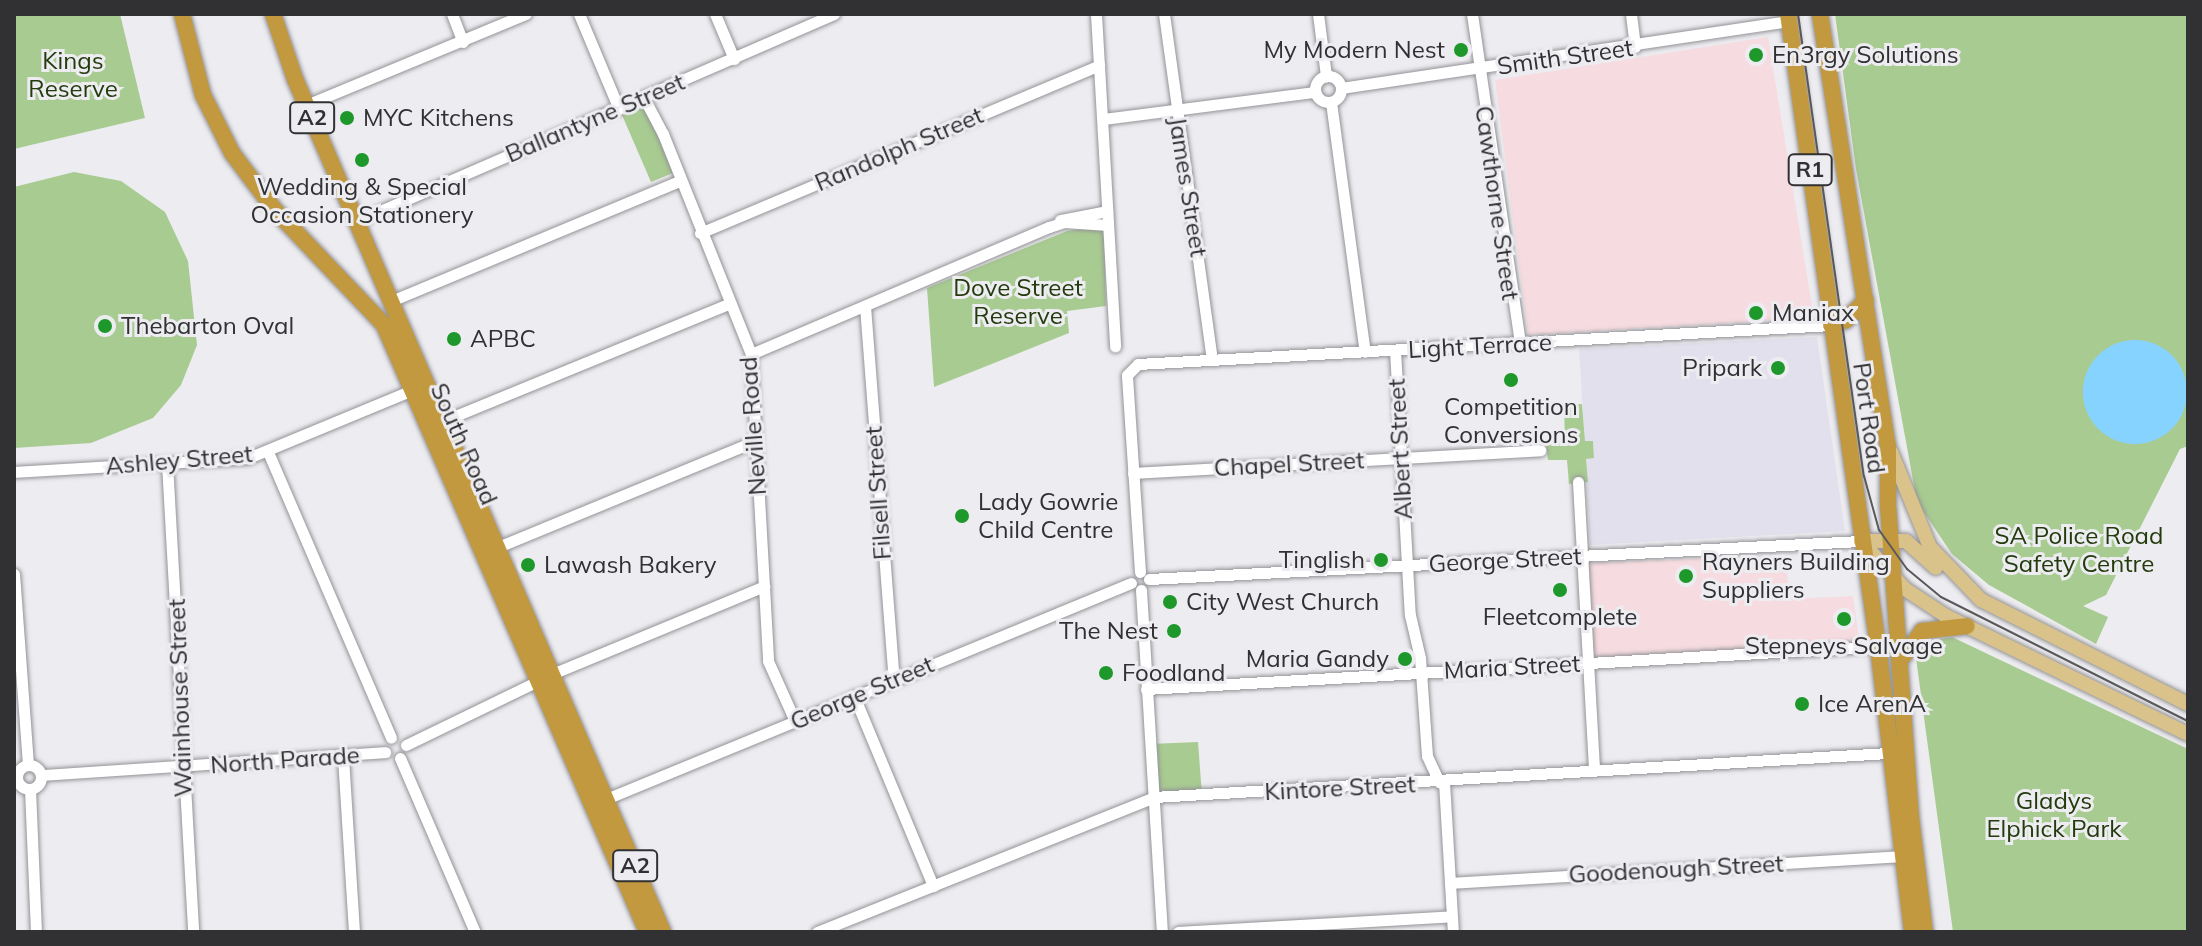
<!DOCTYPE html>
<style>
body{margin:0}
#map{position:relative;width:2202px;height:946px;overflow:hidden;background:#ededf1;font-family:Mulish,sans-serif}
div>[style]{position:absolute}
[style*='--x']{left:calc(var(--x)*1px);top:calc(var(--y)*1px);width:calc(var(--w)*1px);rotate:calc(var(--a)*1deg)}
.built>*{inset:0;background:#e1e0ec}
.industrial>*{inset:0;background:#f6dce0}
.green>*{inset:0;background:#a8cb91}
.water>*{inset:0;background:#87d3ff}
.round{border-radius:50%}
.roads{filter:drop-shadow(0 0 2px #939397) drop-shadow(0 0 2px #939397)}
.minor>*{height:11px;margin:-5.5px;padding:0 5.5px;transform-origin:5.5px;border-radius:5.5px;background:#fff}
.minor>.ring{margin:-5.5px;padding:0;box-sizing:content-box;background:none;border:11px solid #fff;border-radius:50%}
.major>*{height:14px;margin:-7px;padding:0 7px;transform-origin:7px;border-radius:7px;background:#dac28b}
.highway>*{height:16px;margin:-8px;padding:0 8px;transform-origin:8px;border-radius:8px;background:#c2993e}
.tram>*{height:2px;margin:-1px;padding:0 1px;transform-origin:1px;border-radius:1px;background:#59595b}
.dots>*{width:22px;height:22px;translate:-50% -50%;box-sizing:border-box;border:4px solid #ededf1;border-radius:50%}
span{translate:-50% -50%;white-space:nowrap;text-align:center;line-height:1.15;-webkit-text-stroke:6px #ededf1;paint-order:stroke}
.shield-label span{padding:2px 6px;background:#ededf1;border:2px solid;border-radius:6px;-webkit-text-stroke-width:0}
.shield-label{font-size:22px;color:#313133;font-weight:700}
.poi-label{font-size:24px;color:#313133}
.right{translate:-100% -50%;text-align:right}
.left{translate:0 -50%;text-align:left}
.street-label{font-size:24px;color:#313133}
.park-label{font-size:24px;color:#233b0d}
.frame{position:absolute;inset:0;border:16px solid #313133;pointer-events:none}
</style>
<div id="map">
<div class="built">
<i style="clip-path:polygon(1817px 337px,1845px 531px,1590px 545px,1586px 458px,1594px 457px,1593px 442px,1585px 442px,1579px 349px)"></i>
</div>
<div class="industrial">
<i style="clip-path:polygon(1768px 37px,1814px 318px,1528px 335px,1495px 80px)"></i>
<i style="clip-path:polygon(1786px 555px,1789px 599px,1853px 596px,1860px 645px,1594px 660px,1588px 563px)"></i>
</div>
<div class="green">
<i style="clip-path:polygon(14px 14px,120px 14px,145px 118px,14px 149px)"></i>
<i style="clip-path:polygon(1835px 14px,2188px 14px,2188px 446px,2180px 449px,2106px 595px,2083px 606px,2108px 617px,2096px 644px,1989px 585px,1952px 554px,1917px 502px,1856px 169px)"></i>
<i style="clip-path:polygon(643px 108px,661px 135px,673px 173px,651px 182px,622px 115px)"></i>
<i style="clip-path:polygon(74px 172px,121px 181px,165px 212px,188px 261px,197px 345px,181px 385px,153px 418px,91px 443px,14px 448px,14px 187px)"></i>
<i style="clip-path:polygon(1104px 226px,1106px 306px,1067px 311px,1069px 333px,934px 387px,927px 288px,1067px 231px)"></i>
<i style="clip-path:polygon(1582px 404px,1585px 441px,1593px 441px,1594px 458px,1586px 459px,1588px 482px,1569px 484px,1567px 460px,1548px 460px,1546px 445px,1565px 443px,1564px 405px)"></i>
<i style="clip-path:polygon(1952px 637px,2188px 749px,2188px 932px,1953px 932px,1916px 658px,1923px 642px)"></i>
<i style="clip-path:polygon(1198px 742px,1202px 795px,1154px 797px,1150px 744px)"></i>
</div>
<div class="water">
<i class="round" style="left:2083px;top:340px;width:104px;height:104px"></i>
</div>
<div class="roads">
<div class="minor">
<i style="--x:452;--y:14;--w:30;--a:69"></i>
<i style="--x:579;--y:14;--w:103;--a:67.2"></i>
<i style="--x:715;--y:14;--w:49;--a:67.1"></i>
<i style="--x:1096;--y:14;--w:333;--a:86.7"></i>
<i style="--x:1164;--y:14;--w:349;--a:82.1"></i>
<i style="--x:1318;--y:14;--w:63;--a:82.6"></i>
<i style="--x:1472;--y:14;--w:333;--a:81.7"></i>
<i style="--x:1631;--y:14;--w:33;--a:83"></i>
<i class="ring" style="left:1315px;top:76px;width:15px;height:15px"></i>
<i style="--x:1341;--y:88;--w:453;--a:-8.5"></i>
<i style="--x:644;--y:98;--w:41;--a:62.2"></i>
<i style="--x:663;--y:134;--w:237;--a:68.2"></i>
<i style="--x:751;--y:354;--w:307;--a:86.8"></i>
<i style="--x:768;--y:661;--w:66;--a:65.8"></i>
<i style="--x:1331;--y:102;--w:252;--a:82.3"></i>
<i style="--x:306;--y:105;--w:238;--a:-22.5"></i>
<i style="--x:1103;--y:119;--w:214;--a:-7.3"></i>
<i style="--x:1060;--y:220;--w:48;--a:-10.8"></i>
<i style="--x:357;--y:221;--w:520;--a:-23.46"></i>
<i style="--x:700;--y:233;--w:433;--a:-22.8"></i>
<i style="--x:391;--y:301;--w:312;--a:-22.6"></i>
<i style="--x:865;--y:306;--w:374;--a:85.6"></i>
<i style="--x:1395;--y:350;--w:265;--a:86.8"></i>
<i style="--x:1410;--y:615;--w:44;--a:76.9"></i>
<i style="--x:1420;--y:658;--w:98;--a:85.9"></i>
<i style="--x:1427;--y:756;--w:29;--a:65"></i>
<i style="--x:751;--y:354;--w:324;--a:-23.1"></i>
<i style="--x:1049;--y:227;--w:16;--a:-18"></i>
<i style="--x:1064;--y:222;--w:44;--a:3.9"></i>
<i style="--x:438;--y:423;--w:316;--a:-22.3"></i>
<i style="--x:268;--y:452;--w:311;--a:66.7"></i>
<i style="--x:167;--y:463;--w:470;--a:86.8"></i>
<i style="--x:14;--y:472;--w:234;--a:-3.4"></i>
<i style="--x:248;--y:458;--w:185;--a:-22.5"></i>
<i style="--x:1133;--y:473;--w:408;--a:-3.2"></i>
<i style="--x:1578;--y:482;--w:289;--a:86.8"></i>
<i style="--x:493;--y:549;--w:283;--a:-22.4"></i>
<i style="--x:1140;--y:572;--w:197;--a:-93.8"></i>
<i style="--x:1127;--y:375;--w:16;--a:-45"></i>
<i style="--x:1138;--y:364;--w:694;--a:-3.22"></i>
<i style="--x:14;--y:574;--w:191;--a:85.8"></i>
<i style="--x:1149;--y:579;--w:713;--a:-3.06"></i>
<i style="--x:1141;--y:590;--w:343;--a:86.5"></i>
<i style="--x:1146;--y:689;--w:733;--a:-3.36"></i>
<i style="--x:854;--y:696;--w:206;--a:67.4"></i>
<i style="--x:406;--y:745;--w:162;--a:-25.9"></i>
<i style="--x:552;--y:674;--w:230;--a:-22.5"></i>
<i style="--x:343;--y:757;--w:175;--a:86.4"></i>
<i style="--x:400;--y:758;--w:189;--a:66.7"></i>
<i class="ring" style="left:17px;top:765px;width:13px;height:13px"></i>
<i style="--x:42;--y:775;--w:344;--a:-3.8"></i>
<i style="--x:1444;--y:782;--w:150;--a:86.6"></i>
<i style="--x:30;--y:789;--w:143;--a:87.6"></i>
<i style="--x:601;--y:801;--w:573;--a:-22.36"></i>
<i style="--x:1450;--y:883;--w:453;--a:-3.4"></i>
<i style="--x:817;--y:932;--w:363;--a:-21.8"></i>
<i style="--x:1154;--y:797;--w:736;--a:-3.43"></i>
<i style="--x:1178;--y:932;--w:274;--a:-3.3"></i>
</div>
<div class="major">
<i style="--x:1891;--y:452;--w:103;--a:67.7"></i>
<i style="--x:1930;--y:547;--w:74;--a:46.1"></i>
<i style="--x:1981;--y:600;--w:232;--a:26.7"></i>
<i style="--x:1861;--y:541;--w:65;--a:47.5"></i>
<i style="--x:1905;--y:589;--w:49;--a:33.4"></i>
<i style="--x:1946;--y:616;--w:269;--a:26"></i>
<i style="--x:1861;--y:541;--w:45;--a:0"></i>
<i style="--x:1906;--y:541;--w:40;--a:42"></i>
</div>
<div class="highway">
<i style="--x:182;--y:14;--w:84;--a:75.5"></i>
<i style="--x:203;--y:95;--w:65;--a:63.4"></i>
<i style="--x:232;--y:153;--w:70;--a:53.1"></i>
<i style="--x:274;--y:209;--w:160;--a:46.5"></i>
<i style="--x:384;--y:325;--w:662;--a:66.57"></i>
<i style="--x:273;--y:14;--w:69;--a:71.3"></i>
<i style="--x:295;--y:79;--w:929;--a:66.66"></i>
<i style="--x:1788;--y:14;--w:638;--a:81.9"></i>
<i style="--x:1878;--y:646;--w:288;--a:83.2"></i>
<i style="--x:1820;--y:14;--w:437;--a:81.1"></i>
<i style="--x:1888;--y:446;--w:59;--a:90"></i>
<i style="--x:1888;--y:505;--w:314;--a:85.8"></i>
<i style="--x:1911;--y:818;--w:115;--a:83"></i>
<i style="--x:1831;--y:325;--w:16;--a:-18"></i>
<i style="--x:1846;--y:320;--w:28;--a:-45"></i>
<i style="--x:1902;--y:658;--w:34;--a:-53"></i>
<i style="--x:1922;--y:631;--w:45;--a:-6.3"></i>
</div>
</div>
<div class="tram">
<i style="--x:1798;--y:14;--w:467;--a:81.9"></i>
<i style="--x:1864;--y:476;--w:56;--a:74.5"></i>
<i style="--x:1879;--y:530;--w:48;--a:54.3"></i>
<i style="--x:1907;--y:569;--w:44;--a:39.5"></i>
<i style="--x:1941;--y:597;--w:276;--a:26.7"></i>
</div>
<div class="dots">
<i style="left:1461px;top:50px;background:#1e982a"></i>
<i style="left:1756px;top:55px;background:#1e982a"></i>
<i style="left:347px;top:118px;background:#1e982a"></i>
<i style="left:362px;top:160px;background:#1e982a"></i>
<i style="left:1756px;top:313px;background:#1e982a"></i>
<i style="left:105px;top:326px;background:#1e982a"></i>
<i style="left:454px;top:339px;background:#1e982a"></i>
<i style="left:1778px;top:368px;background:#1e982a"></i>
<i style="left:1511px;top:380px;background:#1e982a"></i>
<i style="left:962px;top:516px;background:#1e982a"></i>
<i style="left:1381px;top:560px;background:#1e982a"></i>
<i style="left:528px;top:565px;background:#1e982a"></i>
<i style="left:1686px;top:576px;background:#1e982a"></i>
<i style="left:1560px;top:590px;background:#1e982a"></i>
<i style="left:1170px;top:602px;background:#1e982a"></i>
<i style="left:1844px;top:619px;background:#1e982a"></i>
<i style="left:1174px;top:631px;background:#1e982a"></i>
<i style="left:1405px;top:659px;background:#1e982a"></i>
<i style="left:1106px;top:673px;background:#1e982a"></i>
<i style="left:1802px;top:704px;background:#1e982a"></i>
</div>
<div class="shield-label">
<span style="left:312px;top:118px">A2</span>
<span style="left:1810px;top:170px">R1</span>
<span style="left:635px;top:866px">A2</span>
</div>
<div class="poi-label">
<span class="right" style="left:1445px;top:50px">My Modern Nest</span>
<span class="left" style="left:1772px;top:55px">En3rgy Solutions</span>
<span class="left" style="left:363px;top:118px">MYC Kitchens</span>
<span style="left:362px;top:201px">Wedding &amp; Special<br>Occasion Stationery</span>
<span class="left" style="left:1772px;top:313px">Maniax</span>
<span class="left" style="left:121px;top:326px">Thebarton Oval</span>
<span class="left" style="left:470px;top:339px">APBC</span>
<span class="right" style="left:1762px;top:368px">Pripark</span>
<span style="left:1511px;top:421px">Competition<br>Conversions</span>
<span class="left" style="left:978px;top:516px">Lady Gowrie<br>Child Centre</span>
<span class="right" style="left:1365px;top:560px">Tinglish</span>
<span class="left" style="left:1702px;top:576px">Rayners Building<br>Suppliers</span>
<span class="left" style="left:544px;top:565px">Lawash Bakery</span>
<span class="left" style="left:1186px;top:602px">City West Church</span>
<span style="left:1560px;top:617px">Fleetcomplete</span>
<span class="right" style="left:1158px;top:631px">The Nest</span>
<span style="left:1844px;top:646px">Stepneys Salvage</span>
<span class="right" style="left:1389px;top:659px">Maria Gandy</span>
<span class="left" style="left:1122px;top:673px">Foodland</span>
<span class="left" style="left:1818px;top:704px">Ice ArenA</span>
</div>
<div class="street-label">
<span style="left:1565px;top:57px;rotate:-8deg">Smith Street</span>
<span style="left:595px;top:118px;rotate:-23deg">Ballantyne Street</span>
<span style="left:899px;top:149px;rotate:-23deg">Randolph Street</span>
<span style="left:1188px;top:187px;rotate:81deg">James Street</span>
<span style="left:1497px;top:203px;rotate:82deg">Cawthorne Street</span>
<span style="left:1480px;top:346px;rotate:-3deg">Light Terrace</span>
<span style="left:1869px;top:418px;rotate:82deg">Port Road</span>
<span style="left:753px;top:426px;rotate:-94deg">Neville Road</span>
<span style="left:464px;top:444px;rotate:66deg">South Road</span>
<span style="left:1400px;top:449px;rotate:-93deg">Albert Street</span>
<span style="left:179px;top:460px;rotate:-5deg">Ashley Street</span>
<span style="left:1289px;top:464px;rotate:-3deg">Chapel Street</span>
<span style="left:878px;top:493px;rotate:-94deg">Filsell Street</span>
<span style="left:1505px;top:560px;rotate:-3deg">George Street</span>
<span style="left:1512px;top:667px;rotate:-3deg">Maria Street</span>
<span style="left:862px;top:693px;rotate:-23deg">George Street</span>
<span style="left:180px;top:698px;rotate:-92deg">Wainhouse Street</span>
<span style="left:285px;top:760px;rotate:-4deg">North Parade</span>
<span style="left:1340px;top:788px;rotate:-3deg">Kintore Street</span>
<span style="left:1676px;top:869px;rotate:-3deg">Goodenough Street</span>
</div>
<div class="park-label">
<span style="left:73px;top:75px">Kings<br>Reserve</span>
<span style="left:1018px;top:302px">Dove Street<br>Reserve</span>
<span style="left:2079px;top:550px">SA Police Road<br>Safety Centre</span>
<span style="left:2054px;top:815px">Gladys<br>Elphick Park</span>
</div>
<div class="frame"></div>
</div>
